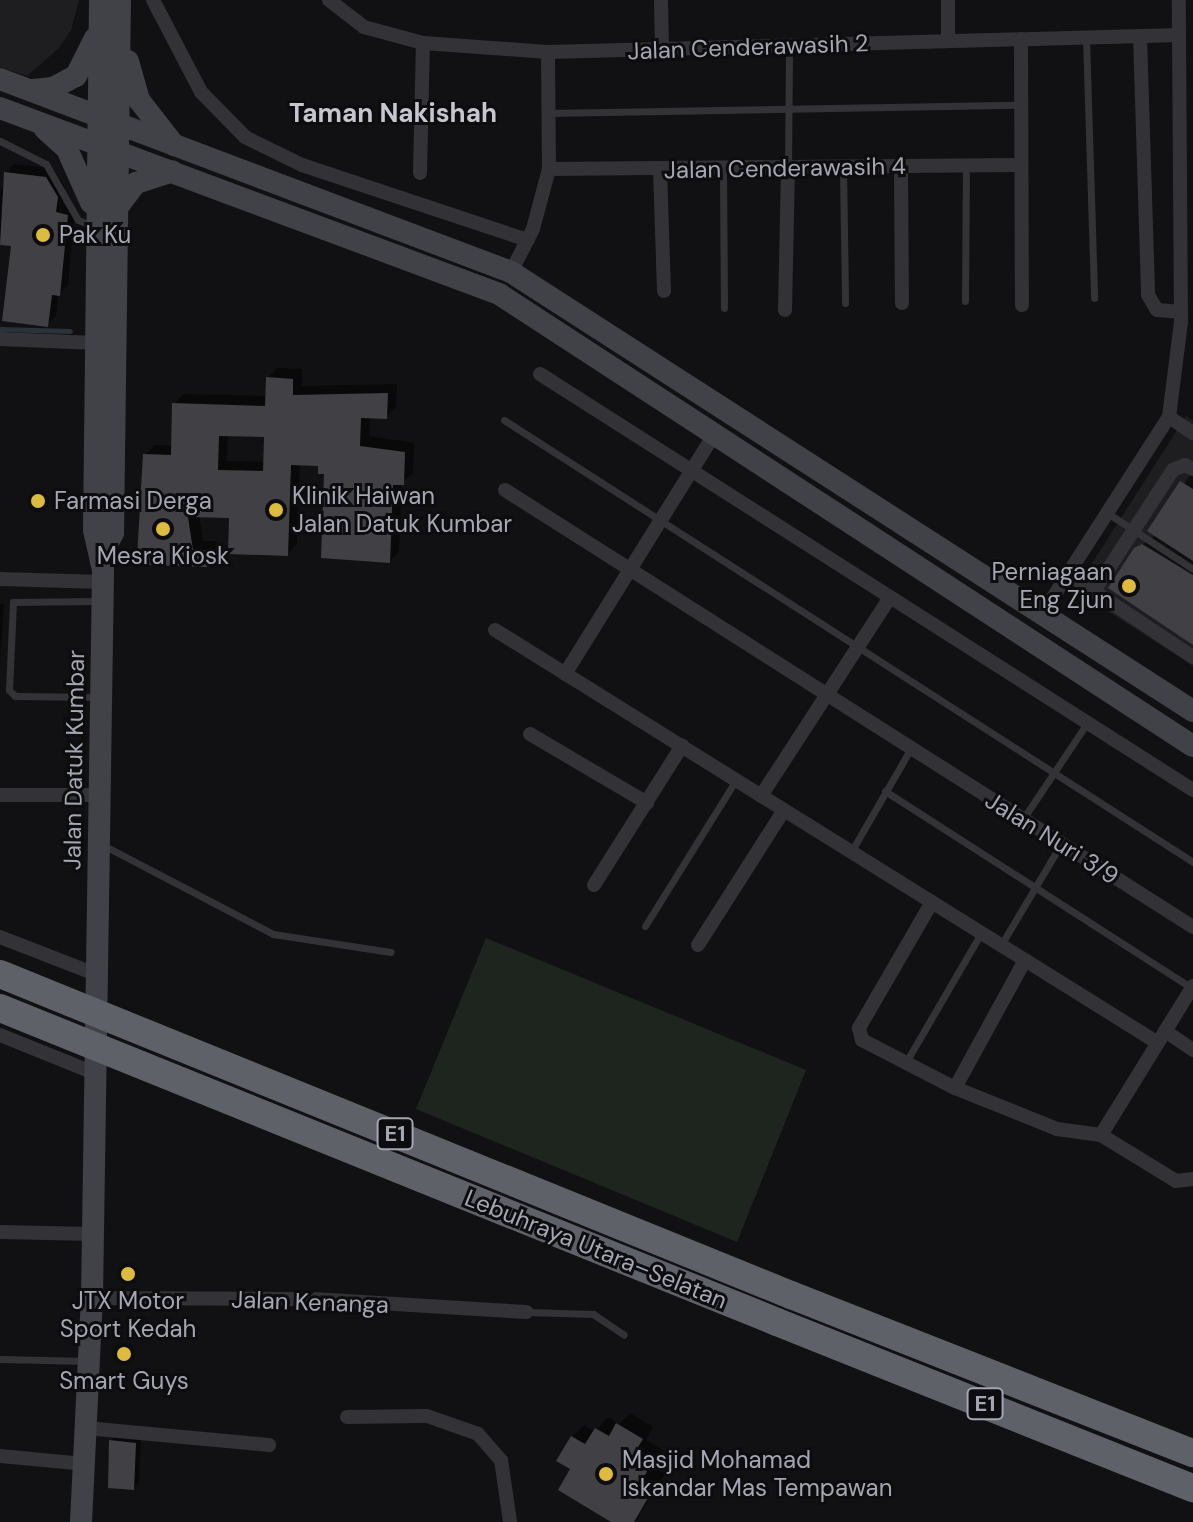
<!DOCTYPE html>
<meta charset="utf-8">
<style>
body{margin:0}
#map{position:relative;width:1193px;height:1522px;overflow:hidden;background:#111113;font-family:"DM Sans",sans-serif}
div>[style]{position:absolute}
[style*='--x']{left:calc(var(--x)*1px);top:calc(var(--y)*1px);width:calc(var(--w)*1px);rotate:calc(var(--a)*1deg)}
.built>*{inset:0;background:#1e1d1f}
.green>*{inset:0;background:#1e251f}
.shadow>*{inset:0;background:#0007}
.stream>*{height:5px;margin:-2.5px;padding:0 2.5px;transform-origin:2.5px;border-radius:2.5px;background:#2c323a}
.building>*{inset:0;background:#414145}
.lane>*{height:7px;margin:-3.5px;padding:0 3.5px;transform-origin:3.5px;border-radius:3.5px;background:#333337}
.street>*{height:14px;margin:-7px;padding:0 7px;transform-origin:7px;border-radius:7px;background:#333337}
.secondary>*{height:22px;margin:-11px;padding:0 11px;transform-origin:11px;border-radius:11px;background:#414247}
.highway>*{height:28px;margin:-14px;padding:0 14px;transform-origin:14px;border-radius:14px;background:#5f6168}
.highway-bridge>*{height:28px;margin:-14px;padding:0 14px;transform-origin:14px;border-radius:14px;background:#5f6168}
.dots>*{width:22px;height:22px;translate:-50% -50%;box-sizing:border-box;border:4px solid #0d0c0e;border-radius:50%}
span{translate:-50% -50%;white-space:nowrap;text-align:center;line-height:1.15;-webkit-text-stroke:6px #0d0c0e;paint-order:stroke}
.shield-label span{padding:2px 6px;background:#0d0c0e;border:2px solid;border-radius:6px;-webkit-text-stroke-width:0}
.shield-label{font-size:22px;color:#a4a7b2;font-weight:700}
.street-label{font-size:24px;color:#a4a7b2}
.poi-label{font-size:24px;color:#a4a7b2}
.left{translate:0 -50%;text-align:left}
.right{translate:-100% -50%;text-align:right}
.neighbourhood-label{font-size:26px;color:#c5c6ce;font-weight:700}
</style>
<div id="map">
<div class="built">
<i style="clip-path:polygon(0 0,79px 0,71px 30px,59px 48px,27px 76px,0 67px)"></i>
<i style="clip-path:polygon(1186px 416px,1193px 421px,1193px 666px,1075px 590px)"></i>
</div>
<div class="green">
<i style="clip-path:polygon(486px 938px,806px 1070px,737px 1242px,416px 1109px)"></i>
</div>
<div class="shadow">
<i style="clip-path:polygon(14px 164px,54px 169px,65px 188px,63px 204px,75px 207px,68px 285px,58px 295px,56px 316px,47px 325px,13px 244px,0 243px,0 194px,6px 173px)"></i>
<i style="clip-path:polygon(evenodd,277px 368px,302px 369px,302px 386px,397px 384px,396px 407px,386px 417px,370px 416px,369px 436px,414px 443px,413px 473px,402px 483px,399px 551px,390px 561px,320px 464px,300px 463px,297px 544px,287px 554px,231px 516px,199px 515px,203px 541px,217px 541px,216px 555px,206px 565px,148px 563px,145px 455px,155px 445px,173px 446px,174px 404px,184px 394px,267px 396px,268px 378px,277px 368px,228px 434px,266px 435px,265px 462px,227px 461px,228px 434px)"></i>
<i style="clip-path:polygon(1190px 474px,1193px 476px,1193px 643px,1136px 549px,1156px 535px)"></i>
<i style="clip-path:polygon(0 604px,4px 604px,0 662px)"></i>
<i style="clip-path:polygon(630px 1413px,653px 1427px,646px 1440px,663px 1450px,653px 1467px,665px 1474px,635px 1522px,615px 1522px,573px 1468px,572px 1437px,584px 1425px,595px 1432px,608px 1417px,619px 1424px)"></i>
<i style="clip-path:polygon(116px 1436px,141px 1438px,139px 1483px,134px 1488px,111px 1441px)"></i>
</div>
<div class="stream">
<i style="--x:0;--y:329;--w:70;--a:1.6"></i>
</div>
<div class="building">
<i style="clip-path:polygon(4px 172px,46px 177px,58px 197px,56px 212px,68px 215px,60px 296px,52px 295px,48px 327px,2px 321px,11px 246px,0 245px)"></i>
<i style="clip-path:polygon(evenodd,266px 377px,293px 379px,293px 395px,388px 393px,387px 419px,361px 418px,360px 446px,405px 452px,404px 485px,393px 485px,390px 563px,321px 558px,324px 474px,318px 474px,318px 466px,291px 465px,288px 556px,228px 554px,229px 518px,188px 517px,193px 550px,208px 550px,207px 567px,146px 565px,146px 558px,137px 558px,143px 454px,171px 455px,172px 403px,265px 406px,266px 377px,219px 436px,264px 437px,263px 471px,218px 470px,219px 436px)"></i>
<i style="clip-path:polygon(1180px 481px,1193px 489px,1193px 561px,1147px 531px)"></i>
<i style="clip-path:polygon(1142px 544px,1193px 575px,1193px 645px,1108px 588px,1134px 548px)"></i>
<i style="clip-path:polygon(616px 1423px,643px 1439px,635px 1452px,652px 1462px,643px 1479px,655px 1486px,634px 1522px,611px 1522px,558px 1490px,570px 1469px,556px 1461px,571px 1436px,585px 1444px,595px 1428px,609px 1436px)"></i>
<i style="clip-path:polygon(109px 1440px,136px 1443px,134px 1490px,108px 1488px)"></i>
</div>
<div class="lane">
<i style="--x:1086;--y:38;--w:260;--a:88.2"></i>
<i style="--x:548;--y:113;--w:471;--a:-1"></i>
<i style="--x:0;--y:141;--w:51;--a:26.6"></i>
<i style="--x:46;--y:164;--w:64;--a:60.3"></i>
<i style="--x:78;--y:220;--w:16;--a:22"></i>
<i style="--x:788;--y:167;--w:121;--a:-89.5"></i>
<i style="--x:723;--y:169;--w:139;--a:89.6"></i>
<i style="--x:843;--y:169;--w:134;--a:89.1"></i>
<i style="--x:965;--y:301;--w:135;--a:-89.6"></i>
<i style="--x:504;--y:420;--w:819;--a:32.68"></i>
<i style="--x:1109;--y:514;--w:100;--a:33.2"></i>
<i style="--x:98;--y:697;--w:83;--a:-179.3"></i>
<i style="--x:15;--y:696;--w:8;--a:-135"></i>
<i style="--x:9;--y:690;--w:88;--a:-87.4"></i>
<i style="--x:13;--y:602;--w:86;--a:-0.7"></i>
<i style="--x:885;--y:791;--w:366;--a:32.7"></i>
<i style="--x:1023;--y:819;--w:115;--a:-56.3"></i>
<i style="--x:101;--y:844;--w:194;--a:27.6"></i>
<i style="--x:273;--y:934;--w:119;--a:8.7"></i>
<i style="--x:851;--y:852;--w:120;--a:-60"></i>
<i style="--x:645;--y:926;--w:172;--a:-58.1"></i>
<i style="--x:1001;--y:945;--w:117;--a:-59.3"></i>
<i style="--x:906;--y:1062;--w:149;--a:-59.8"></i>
<i style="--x:527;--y:1312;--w:66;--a:1.7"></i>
<i style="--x:593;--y:1314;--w:37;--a:34"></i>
<i style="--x:0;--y:1359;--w:87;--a:1.3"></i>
</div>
<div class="street">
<i style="--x:153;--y:0;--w:104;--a:62.4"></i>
<i style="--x:201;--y:92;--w:63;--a:45.6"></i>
<i style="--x:245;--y:137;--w:64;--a:26.2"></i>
<i style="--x:302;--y:165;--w:238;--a:18.4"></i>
<i style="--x:329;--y:0;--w:44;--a:37.6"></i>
<i style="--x:364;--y:27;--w:61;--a:15.2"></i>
<i style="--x:423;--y:43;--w:125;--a:4.1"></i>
<i style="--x:548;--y:52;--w:631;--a:-1.54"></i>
<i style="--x:661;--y:0;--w:49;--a:88.8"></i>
<i style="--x:948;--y:0;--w:41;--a:90"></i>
<i style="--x:1140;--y:36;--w:259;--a:88.2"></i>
<i style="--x:1148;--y:295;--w:17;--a:59"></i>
<i style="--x:1157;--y:310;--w:24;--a:5"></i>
<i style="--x:1021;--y:39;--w:266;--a:89.8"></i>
<i style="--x:901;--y:167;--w:136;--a:89.6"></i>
<i style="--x:549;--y:169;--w:471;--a:-0.5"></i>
<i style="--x:660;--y:170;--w:121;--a:88.1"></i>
<i style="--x:420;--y:173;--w:130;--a:-88.7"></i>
<i style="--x:511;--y:272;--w:48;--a:-62.9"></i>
<i style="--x:533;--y:229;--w:62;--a:-75.1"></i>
<i style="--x:549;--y:169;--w:117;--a:-90.5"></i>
<i style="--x:785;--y:310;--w:143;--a:-88.8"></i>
<i style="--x:0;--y:339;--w:96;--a:2.4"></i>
<i style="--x:540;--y:374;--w:774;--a:32.5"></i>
<i style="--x:1169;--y:417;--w:29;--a:34"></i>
<i style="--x:505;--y:490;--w:815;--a:32.42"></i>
<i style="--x:1068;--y:574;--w:150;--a:33.6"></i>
<i style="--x:0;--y:579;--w:103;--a:1.7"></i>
<i style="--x:1094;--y:591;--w:145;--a:-56.9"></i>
<i style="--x:1173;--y:470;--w:13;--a:-23"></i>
<i style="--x:1185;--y:465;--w:9;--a:27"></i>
<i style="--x:1041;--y:616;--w:237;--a:-57.3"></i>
<i style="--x:1169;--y:417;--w:96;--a:-82.8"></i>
<i style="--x:1181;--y:322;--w:322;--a:-90.4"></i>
<i style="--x:495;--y:630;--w:781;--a:31.92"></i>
<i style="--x:565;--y:674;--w:286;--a:-58.1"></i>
<i style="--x:530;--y:734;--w:136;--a:30.5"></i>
<i style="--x:0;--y:795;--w:100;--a:0"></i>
<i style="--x:761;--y:796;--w:237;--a:-57"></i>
<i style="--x:594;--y:885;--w:165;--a:-57.7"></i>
<i style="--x:932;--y:902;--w:146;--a:120.1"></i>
<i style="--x:859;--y:1028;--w:12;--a:76"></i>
<i style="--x:862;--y:1040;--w:105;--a:27.3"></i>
<i style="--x:955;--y:1088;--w:110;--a:21.9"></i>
<i style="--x:1057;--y:1129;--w:44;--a:7.8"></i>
<i style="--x:1101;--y:1135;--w:88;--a:31.5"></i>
<i style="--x:1176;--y:1181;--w:17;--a:-7"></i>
<i style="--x:0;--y:937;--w:105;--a:21.2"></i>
<i style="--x:698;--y:945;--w:160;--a:-57.5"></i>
<i style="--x:1165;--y:1031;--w:34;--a:34"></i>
<i style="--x:0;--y:1035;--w:105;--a:21.9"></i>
<i style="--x:955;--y:1088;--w:146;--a:-61.3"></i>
<i style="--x:1101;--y:1135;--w:175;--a:-58.3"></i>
<i style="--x:0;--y:1232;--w:93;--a:1.2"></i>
<i style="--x:92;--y:1298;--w:221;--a:0.3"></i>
<i style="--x:313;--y:1299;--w:214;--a:3.5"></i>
<i style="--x:347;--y:1417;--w:80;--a:-0.7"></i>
<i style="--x:427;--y:1416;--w:54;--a:19.4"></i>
<i style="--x:478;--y:1434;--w:35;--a:49"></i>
<i style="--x:501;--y:1460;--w:63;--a:81.7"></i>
<i style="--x:86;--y:1428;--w:184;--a:5.3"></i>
<i style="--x:0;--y:1456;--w:84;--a:5.4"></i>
</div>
<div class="secondary">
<i style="--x:128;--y:61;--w:41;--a:74.2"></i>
<i style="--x:139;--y:100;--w:57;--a:52.1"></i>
<i style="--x:0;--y:79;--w:546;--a:20.69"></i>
<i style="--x:511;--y:272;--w:811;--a:32.77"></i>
<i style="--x:33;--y:90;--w:20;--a:-6"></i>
<i style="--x:53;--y:88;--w:26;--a:-28"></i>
<i style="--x:76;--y:76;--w:42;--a:-63.4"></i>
<i style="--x:0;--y:108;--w:533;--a:20.44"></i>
<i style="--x:499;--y:294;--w:828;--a:33.08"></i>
<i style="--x:45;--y:129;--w:30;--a:42"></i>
<i style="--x:67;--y:149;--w:59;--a:66"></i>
<i style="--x:117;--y:208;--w:31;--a:-53"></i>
<i style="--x:136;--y:183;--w:38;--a:-18"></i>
<i style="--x:103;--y:551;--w:21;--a:-61"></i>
<i style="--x:113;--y:533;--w:533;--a:-89.25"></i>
<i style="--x:81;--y:1522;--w:224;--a:-87.2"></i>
<i style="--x:92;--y:1298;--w:728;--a:-89.13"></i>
<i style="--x:103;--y:570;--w:41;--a:-102.7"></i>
<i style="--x:94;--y:530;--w:530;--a:-89.35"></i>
</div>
<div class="highway">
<i style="--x:791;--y:1295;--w:432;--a:21.5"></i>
<i style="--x:777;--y:1322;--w:448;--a:21.8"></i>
</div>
<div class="highway-bridge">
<i style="--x:0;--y:974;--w:854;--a:22.09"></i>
<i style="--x:0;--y:1008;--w:838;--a:22"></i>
</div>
<div class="dots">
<i style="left:43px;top:235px;background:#ddbb3f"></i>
<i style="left:38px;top:501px;background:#ddbb3f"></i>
<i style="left:276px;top:510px;background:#ddbb3f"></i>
<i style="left:163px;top:529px;background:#ddbb3f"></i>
<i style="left:1129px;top:586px;background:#ddbb3f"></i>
<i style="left:128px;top:1274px;background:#ddbb3f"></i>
<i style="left:124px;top:1354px;background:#ddbb3f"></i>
<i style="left:606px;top:1474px;background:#ddbb3f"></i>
</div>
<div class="shield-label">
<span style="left:395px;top:1134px">E1</span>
<span style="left:985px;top:1404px">E1</span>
</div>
<div class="street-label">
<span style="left:748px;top:47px;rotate:-2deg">Jalan Cenderawasih 2</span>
<span style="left:785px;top:168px;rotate:-1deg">Jalan Cenderawasih 4</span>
<span style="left:74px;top:760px;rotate:-89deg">Jalan Datuk Kumbar</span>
<span style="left:1052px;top:838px;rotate:32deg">Jalan Nuri 3/9</span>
<span style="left:596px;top:1249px;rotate:22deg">Lebuhraya Utara–Selatan</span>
<span style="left:310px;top:1302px;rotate:2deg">Jalan Kenanga</span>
</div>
<div class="poi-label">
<span class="left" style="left:59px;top:235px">Pak Ku</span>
<span class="left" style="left:292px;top:510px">Klinik Haiwan<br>Jalan Datuk Kumbar</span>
<span class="left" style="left:54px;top:501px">Farmasi Derga</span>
<span style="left:163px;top:556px">Mesra Kiosk</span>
<span class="right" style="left:1113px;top:586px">Perniagaan<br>Eng Zjun</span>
<span style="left:128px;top:1315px">JTX Motor<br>Sport Kedah</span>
<span style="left:124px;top:1381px">Smart Guys</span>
<span class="left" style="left:622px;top:1474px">Masjid Mohamad<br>Iskandar Mas Tempawan</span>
</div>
<div class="neighbourhood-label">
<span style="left:393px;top:114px">Taman Nakishah</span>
</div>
</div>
